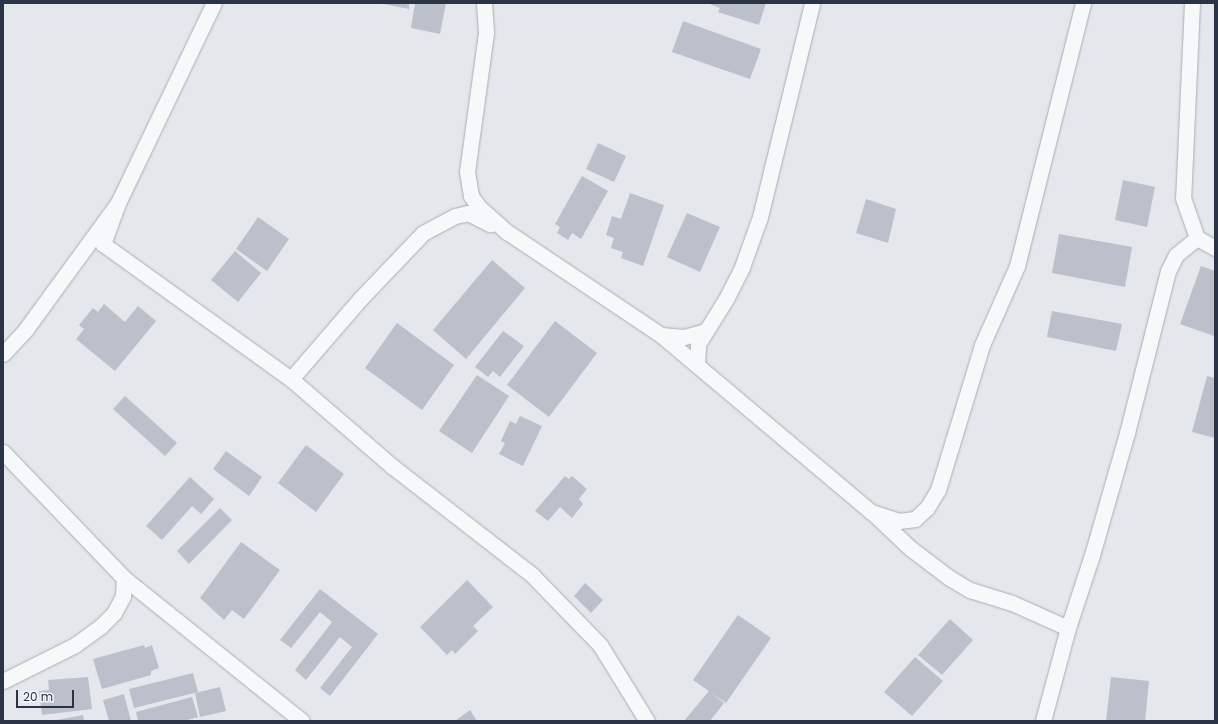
<!DOCTYPE html>
<style>
body{margin:0}
#map{position:relative;width:1218px;height:724px;overflow:hidden;background:#e4e7ec;font-family:Poppins,sans-serif}
div>[style]{position:absolute}
[style*='--x']{left:calc(var(--x)*1px);top:calc(var(--y)*1px);width:calc(var(--w)*1px);rotate:calc(var(--a)*1deg)}
.building>*{inset:0;background:#bbc0ca}
.roads{filter:drop-shadow(0 0 1px #a9aeb7) drop-shadow(0 0 1px #a9aeb7)}
.minor>*{height:15px;margin:-7.5px;padding:0 7.5px;transform-origin:7.5px;border-radius:7.5px;background:#f7f8fa}
span{translate:-50% -50%;white-space:nowrap;text-align:center;line-height:1.15;-webkit-text-stroke:3px #f4f6f9;paint-order:stroke}
.frame{position:absolute;inset:0;border:4px solid #2b3445;pointer-events:none}
.scale{position:absolute;left:16px;top:690px;width:58px;height:18px;box-sizing:border-box;border:2px solid #2b3445;border-top:0;padding-left:5px;font-size:12px;line-height:14px;white-space:nowrap;color:#2b3445;-webkit-text-stroke:3px #f4f6f9;paint-order:stroke}
</style>
<div id="map">
<div class="building">
<i style="clip-path:polygon(378px 3px,409px 3px,409px 9px)"></i>
<i style="clip-path:polygon(415px 3px,446px 3px,440px 34px,411px 28px)"></i>
<i style="clip-path:polygon(707px 3px,766px 3px,759px 25px,718px 12px,720px 8px)"></i>
<i style="clip-path:polygon(683px 21px,761px 49px,750px 79px,672px 52px)"></i>
<i style="clip-path:polygon(598px 143px,626px 156px,614px 182px,586px 169px)"></i>
<i style="clip-path:polygon(582px 176px,608px 191px,581px 239px,572px 233px,568px 240px,557px 233px,560px 227px,555px 224px)"></i>
<i style="clip-path:polygon(1123px 180px,1155px 187px,1147px 227px,1115px 220px)"></i>
<i style="clip-path:polygon(630px 193px,664px 205px,643px 266px,621px 258px,623px 252px,611px 248px,614px 238px,606px 235px,612px 216px,621px 219px)"></i>
<i style="clip-path:polygon(866px 199px,896px 209px,888px 243px,856px 233px)"></i>
<i style="clip-path:polygon(687px 213px,720px 227px,700px 272px,667px 257px)"></i>
<i style="clip-path:polygon(258px 217px,289px 239px,267px 271px,236px 249px)"></i>
<i style="clip-path:polygon(1059px 234px,1132px 247px,1125px 287px,1052px 273px)"></i>
<i style="clip-path:polygon(235px 251px,261px 273px,238px 302px,211px 280px)"></i>
<i style="clip-path:polygon(492px 260px,525px 288px,466px 359px,433px 330px)"></i>
<i style="clip-path:polygon(1201px 266px,1215px 271px,1214px 336px,1180px 324px)"></i>
<i style="clip-path:polygon(104px 304px,125px 322px,138px 306px,156px 321px,115px 371px,76px 339px,84px 329px,79px 325px,93px 308px,98px 312px)"></i>
<i style="clip-path:polygon(1052px 311px,1122px 324px,1116px 351px,1047px 337px)"></i>
<i style="clip-path:polygon(555px 321px,597px 353px,549px 417px,507px 385px)"></i>
<i style="clip-path:polygon(397px 323px,454px 365px,422px 410px,365px 368px)"></i>
<i style="clip-path:polygon(503px 331px,524px 346px,500px 377px,493px 371px,488px 377px,475px 367px)"></i>
<i style="clip-path:polygon(477px 375px,509px 396px,472px 453px,439px 431px)"></i>
<i style="clip-path:polygon(1207px 376px,1215px 378px,1215px 438px,1192px 432px)"></i>
<i style="clip-path:polygon(125px 396px,177px 443px,165px 456px,113px 409px)"></i>
<i style="clip-path:polygon(520px 416px,542px 426px,523px 466px,499px 454px,505px 443px,501px 441px,510px 421px,516px 424px)"></i>
<i style="clip-path:polygon(306px 445px,344px 474px,316px 512px,278px 483px)"></i>
<i style="clip-path:polygon(226px 451px,262px 477px,249px 496px,213px 469px)"></i>
<i style="clip-path:polygon(565px 476px,569px 479px,572px 476px,587px 489px,579px 499px,583px 504px,572px 518px,560px 507px,548px 521px,535px 511px)"></i>
<i style="clip-path:polygon(190px 477px,214px 499px,201px 514px,192px 506px,162px 540px,146px 526px)"></i>
<i style="clip-path:polygon(220px 508px,232px 520px,189px 564px,177px 551px)"></i>
<i style="clip-path:polygon(241px 542px,280px 570px,244px 619px,232px 610px,224px 620px,200px 598px)"></i>
<i style="clip-path:polygon(467px 580px,493px 607px,473px 626px,478px 631px,455px 654px,452px 650px,447px 655px,420px 627px)"></i>
<i style="clip-path:polygon(585px 583px,603px 600px,591px 613px,574px 596px)"></i>
<i style="clip-path:polygon(320px 589px,378px 634px,330px 696px,320px 688px,352px 647px,340px 637px,306px 680px,295px 670px,332px 622px,320px 612px,291px 648px,280px 640px)"></i>
<i style="clip-path:polygon(738px 615px,771px 638px,726px 703px,710px 692px,724px 703px,710px 721px,684px 721px,709px 691px,693px 680px)"></i>
<i style="clip-path:polygon(950px 619px,973px 640px,942px 675px,918px 655px)"></i>
<i style="clip-path:polygon(144px 645px,145px 648px,152px 645px,159px 668px,151px 671px,151px 675px,102px 689px,93px 659px)"></i>
<i style="clip-path:polygon(915px 657px,943px 681px,912px 716px,884px 692px)"></i>
<i style="clip-path:polygon(193px 673px,198px 692px,134px 708px,129px 689px)"></i>
<i style="clip-path:polygon(88px 677px,92px 709px,42px 715px,39px 691px,49px 690px,48px 680px)"></i>
<i style="clip-path:polygon(1111px 677px,1149px 681px,1145px 721px,1106px 721px)"></i>
<i style="clip-path:polygon(220px 687px,226px 711px,200px 717px,195px 693px)"></i>
<i style="clip-path:polygon(124px 694px,131px 721px,109px 721px,103px 700px)"></i>
<i style="clip-path:polygon(192px 697px,198px 717px,184px 721px,138px 721px,136px 712px)"></i>
<i style="clip-path:polygon(470px 710px,477px 721px,455px 721px)"></i>
<i style="clip-path:polygon(83px 715px,84px 721px,57px 721px,57px 720px)"></i>
</div>
<div class="roads">
<div class="minor">
<i style="--x:484;--y:3;--w:30;--a:86"></i>
<i style="--x:486;--y:33;--w:139;--a:97.8"></i>
<i style="--x:467;--y:171;--w:25;--a:81"></i>
<i style="--x:471;--y:196;--w:14;--a:54"></i>
<i style="--x:479;--y:207;--w:38;--a:42"></i>
<i style="--x:507;--y:232;--w:185;--a:33.8"></i>
<i style="--x:661;--y:335;--w:275;--a:40.1"></i>
<i style="--x:871;--y:512;--w:29;--a:18"></i>
<i style="--x:899;--y:521;--w:16;--a:-7"></i>
<i style="--x:915;--y:519;--w:16;--a:-43"></i>
<i style="--x:927;--y:508;--w:21;--a:-59"></i>
<i style="--x:938;--y:490;--w:152;--a:-73.1"></i>
<i style="--x:982;--y:345;--w:86;--a:-66.1"></i>
<i style="--x:1017;--y:266;--w:271;--a:-75.9"></i>
<i style="--x:1192;--y:3;--w:195;--a:92.6"></i>
<i style="--x:1183;--y:198;--w:42;--a:70.7"></i>
<i style="--x:1197;--y:238;--w:21;--a:29"></i>
<i style="--x:118;--y:203;--w:44;--a:110.1"></i>
<i style="--x:103;--y:244;--w:231;--a:35.7"></i>
<i style="--x:291;--y:379;--w:135;--a:40.8"></i>
<i style="--x:393;--y:467;--w:176;--a:37.8"></i>
<i style="--x:532;--y:575;--w:98;--a:45.8"></i>
<i style="--x:600;--y:645;--w:89;--a:58.3"></i>
<i style="--x:661;--y:335;--w:23;--a:5"></i>
<i style="--x:684;--y:337;--w:20;--a:-15"></i>
<i style="--x:3;--y:354;--w:34;--a:-47"></i>
<i style="--x:26;--y:329;--w:156;--a:-53.9"></i>
<i style="--x:118;--y:203;--w:222;--a:-64.4"></i>
<i style="--x:697;--y:365;--w:21;--a:-87"></i>
<i style="--x:698;--y:344;--w:53;--a:-58.1"></i>
<i style="--x:726;--y:299;--w:36;--a:-63"></i>
<i style="--x:742;--y:267;--w:53;--a:-70.2"></i>
<i style="--x:760;--y:217;--w:220;--a:-76.3"></i>
<i style="--x:291;--y:379;--w:106;--a:-49.2"></i>
<i style="--x:360;--y:299;--w:91;--a:-46.3"></i>
<i style="--x:423;--y:233;--w:36;--a:-28"></i>
<i style="--x:455;--y:216;--w:13;--a:-13"></i>
<i style="--x:468;--y:213;--w:25;--a:27"></i>
<i style="--x:3;--y:452;--w:175;--a:46.2"></i>
<i style="--x:124;--y:578;--w:228;--a:38.8"></i>
<i style="--x:876;--y:516;--w:47;--a:43.3"></i>
<i style="--x:910;--y:548;--w:48;--a:37.3"></i>
<i style="--x:948;--y:577;--w:26;--a:31"></i>
<i style="--x:970;--y:590;--w:44;--a:17.2"></i>
<i style="--x:1012;--y:603;--w:61;--a:24.1"></i>
<i style="--x:3;--y:681;--w:80;--a:-26.6"></i>
<i style="--x:75;--y:645;--w:32;--a:-36"></i>
<i style="--x:101;--y:626;--w:18;--a:-45"></i>
<i style="--x:114;--y:613;--w:19;--a:-62"></i>
<i style="--x:123;--y:596;--w:18;--a:-87"></i>
<i style="--x:1043;--y:721;--w:96;--a:-75"></i>
<i style="--x:1068;--y:628;--w:77;--a:-71.8"></i>
<i style="--x:1092;--y:555;--w:127;--a:-74"></i>
<i style="--x:1127;--y:433;--w:167;--a:-75.8"></i>
<i style="--x:1168;--y:271;--w:18;--a:-63"></i>
<i style="--x:1176;--y:255;--w:27;--a:-39"></i>
</div>
</div>
<div class="frame"></div>
<div class="scale">20 m</div>
</div>
